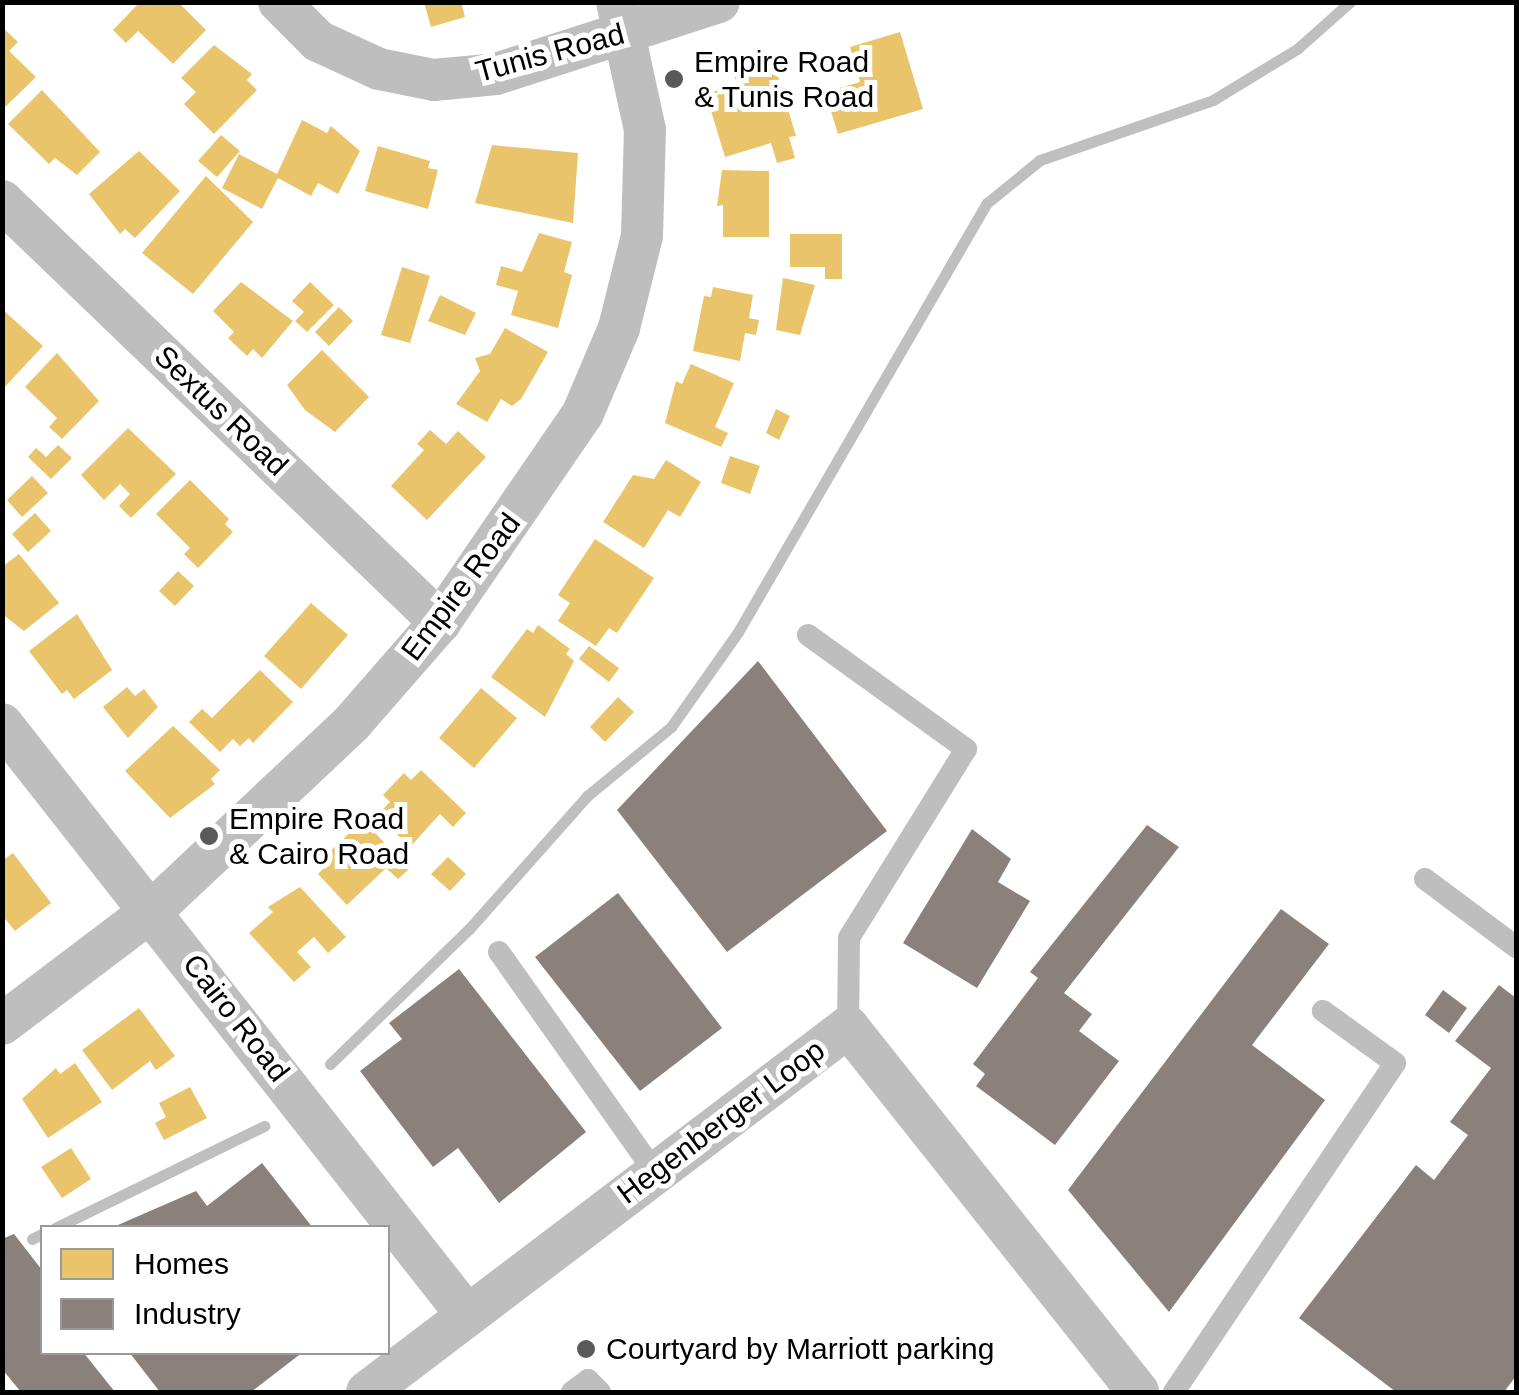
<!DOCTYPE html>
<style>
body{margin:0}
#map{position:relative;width:1519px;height:1395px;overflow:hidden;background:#fff;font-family:Arial,sans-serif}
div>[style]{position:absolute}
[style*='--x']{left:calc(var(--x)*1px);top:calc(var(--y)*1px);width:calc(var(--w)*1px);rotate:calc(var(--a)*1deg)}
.homes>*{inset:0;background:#e9c46a}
.industry>*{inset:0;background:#8a817c}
.stream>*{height:11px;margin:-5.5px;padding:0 5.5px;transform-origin:5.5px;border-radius:5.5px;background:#bfbfbf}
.service>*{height:22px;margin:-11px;padding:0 11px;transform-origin:11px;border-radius:11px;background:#bebebe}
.minor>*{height:42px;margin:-21px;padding:0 21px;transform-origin:21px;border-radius:21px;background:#bebebe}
.dots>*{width:28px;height:28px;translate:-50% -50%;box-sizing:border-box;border:5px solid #fff;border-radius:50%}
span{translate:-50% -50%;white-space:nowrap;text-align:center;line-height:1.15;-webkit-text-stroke:10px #fff;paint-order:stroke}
.street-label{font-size:30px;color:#000}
.poi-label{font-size:30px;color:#000}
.left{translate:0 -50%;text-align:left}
.frame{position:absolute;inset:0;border:5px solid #000;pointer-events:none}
.legend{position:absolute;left:40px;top:1225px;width:350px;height:130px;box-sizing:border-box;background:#fff;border:2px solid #999;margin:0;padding:12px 18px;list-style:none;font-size:30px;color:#000}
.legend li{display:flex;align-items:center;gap:20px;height:50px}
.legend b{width:50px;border:2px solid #999}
</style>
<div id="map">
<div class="homes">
<i style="clip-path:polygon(140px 2px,178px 2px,206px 30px,173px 64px,138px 31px,126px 43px,113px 30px)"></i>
<i style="clip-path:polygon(424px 2px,461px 2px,465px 17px,431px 27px)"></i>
<i style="clip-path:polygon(2px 27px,18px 42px,9px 51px,36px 77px,2px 110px)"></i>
<i style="clip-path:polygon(900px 32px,923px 109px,838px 134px,825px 92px,860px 82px,850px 47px)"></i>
<i style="clip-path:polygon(214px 45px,252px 74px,247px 80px,257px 90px,214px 134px,184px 104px,196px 92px,181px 78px)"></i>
<i style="clip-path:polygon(773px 60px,796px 136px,789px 137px,795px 158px,777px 163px,771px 143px,725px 157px,706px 94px,737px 84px,733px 72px)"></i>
<i style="clip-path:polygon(42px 90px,100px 152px,77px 175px,55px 158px,49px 164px,8px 124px)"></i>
<i style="clip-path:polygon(302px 120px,327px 133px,331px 126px,360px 151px,338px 194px,318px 183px,311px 196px,278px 178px,262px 209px,222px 188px,239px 154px,277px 174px)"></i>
<i style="clip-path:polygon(221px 135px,240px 151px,217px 177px,198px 161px)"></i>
<i style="clip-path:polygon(492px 145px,578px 153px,573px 223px,475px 203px)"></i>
<i style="clip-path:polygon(378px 146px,430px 161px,428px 168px,438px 170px,428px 209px,365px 191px)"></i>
<i style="clip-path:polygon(139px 151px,180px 191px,135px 238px,125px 229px,120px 234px,89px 194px)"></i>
<i style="clip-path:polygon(722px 170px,769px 171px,769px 237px,723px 237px,723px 205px,717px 206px)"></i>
<i style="clip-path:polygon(206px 176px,253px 222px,193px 294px,142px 253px)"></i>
<i style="clip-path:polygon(539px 233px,572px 242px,564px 272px,572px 275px,558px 328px,511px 315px,518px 291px,496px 285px,501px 266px,522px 272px)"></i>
<i style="clip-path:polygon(790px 234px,842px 234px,842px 279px,825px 279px,825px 267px,790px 267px)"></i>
<i style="clip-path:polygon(402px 267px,430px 276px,410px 343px,381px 335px)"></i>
<i style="clip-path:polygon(783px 278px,815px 285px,800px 335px,776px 330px)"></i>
<i style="clip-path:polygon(241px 282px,293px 321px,262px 358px,253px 349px,247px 356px,228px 338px,234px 332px,213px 311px)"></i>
<i style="clip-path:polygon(310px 282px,334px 305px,307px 332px,295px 321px,304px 312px,292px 301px)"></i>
<i style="clip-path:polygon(713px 287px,753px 295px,749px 318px,759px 320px,756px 335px,745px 333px,740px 361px,693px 351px,704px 296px,711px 297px)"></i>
<i style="clip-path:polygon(440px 295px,476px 313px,465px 335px,428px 321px)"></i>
<i style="clip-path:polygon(339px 307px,353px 321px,329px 346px,315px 332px)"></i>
<i style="clip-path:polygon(2px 309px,43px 346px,2px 390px)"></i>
<i style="clip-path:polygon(505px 328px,548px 352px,521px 399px,512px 406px,501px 399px,487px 422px,456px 404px,480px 371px,475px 358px,490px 354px)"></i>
<i style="clip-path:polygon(322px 350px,369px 397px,335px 432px,305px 410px,287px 385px)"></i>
<i style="clip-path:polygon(57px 353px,99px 401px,62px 439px,49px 427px,57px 418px,25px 387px)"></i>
<i style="clip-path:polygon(691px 364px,734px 383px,715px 427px,728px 433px,721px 447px,665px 423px,676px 381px,682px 384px)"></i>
<i style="clip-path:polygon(776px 409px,790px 416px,779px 440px,766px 433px)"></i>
<i style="clip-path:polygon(128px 428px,176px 474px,131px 518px,119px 506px,130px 494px,120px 484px,104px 500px,81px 475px)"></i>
<i style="clip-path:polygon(430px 430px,446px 444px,458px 431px,486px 457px,427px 520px,391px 486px,424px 450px,417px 444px)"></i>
<i style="clip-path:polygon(58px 445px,72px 458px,51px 479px,28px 457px,36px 448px,46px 457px)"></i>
<i style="clip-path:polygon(730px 456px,760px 466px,750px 494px,721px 483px)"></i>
<i style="clip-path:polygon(666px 460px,701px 482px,680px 517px,668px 510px,644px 548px,603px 522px,633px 475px,654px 479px)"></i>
<i style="clip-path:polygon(32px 476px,48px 493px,22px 517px,7px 500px)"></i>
<i style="clip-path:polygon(190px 480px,229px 519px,225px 524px,233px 532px,198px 568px,184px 554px,190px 548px,156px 514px)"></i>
<i style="clip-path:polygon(35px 513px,51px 531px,28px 552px,12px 534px)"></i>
<i style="clip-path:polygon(595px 539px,654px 578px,617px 633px,609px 628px,596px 646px,558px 621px,570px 603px,558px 595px)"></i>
<i style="clip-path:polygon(19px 554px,59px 603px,24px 631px,2px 614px,2px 567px)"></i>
<i style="clip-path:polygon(178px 571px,194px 586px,175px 606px,159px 591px)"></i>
<i style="clip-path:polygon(311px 603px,348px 635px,301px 689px,264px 656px)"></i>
<i style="clip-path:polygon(77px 614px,112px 670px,74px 699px,67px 690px,62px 694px,29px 651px)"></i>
<i style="clip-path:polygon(538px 625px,570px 649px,566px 654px,574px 661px,545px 717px,491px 677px,527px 629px,533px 633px)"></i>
<i style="clip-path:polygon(589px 646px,619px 668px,609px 682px,579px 659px)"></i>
<i style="clip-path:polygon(260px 670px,293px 702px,253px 743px,249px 738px,240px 746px,233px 739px,220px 752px,189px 722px,202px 709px,212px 718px)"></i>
<i style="clip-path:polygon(127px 687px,135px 696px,144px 689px,158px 707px,128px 738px,103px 707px)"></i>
<i style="clip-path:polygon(481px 688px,517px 718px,474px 768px,439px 738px)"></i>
<i style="clip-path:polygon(618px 697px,634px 712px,605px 742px,590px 727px)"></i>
<i style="clip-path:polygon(173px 726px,220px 770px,211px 779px,215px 784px,170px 818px,125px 771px)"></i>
<i style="clip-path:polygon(421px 770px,466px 813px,453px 827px,440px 814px,410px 847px,377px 815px,390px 802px,383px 795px,404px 773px,411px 780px)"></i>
<i style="clip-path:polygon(363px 820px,409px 869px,398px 879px,386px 868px,347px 905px,318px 874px,326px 866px,321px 860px)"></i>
<i style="clip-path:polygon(13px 853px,51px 903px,15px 931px,2px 915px,2px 861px)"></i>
<i style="clip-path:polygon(448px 857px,466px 874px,450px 891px,431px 874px)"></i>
<i style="clip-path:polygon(300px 887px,346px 937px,328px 953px,314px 937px,297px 952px,311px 967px,294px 982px,249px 933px,273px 912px,268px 907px)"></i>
<i style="clip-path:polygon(139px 1008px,175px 1056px,156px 1070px,150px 1061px,112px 1090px,82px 1050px)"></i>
<i style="clip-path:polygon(75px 1063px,102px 1102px,48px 1138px,22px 1099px,56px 1068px,60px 1074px)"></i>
<i style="clip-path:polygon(190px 1087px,207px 1118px,164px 1140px,155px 1123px,166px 1117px,159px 1103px)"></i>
<i style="clip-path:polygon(71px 1148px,91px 1179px,62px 1198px,41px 1167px)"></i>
</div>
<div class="industry">
<i style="clip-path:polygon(758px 661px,887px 831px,727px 952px,617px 810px)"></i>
<i style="clip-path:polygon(1147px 825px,1179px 847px,1064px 993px,1092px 1014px,1079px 1031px,1119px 1061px,1055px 1145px,976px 1086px,985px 1074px,973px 1064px,1038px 978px,1030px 972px)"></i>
<i style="clip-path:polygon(972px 829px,1011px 859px,998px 882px,1030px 901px,977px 988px,903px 943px)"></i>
<i style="clip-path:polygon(618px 893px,722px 1028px,640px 1091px,535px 957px)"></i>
<i style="clip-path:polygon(1281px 909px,1329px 944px,1252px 1045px,1325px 1100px,1169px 1312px,1068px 1190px)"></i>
<i style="clip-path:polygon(459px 969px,586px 1132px,499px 1203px,458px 1148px,433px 1167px,360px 1071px,402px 1039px,389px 1023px)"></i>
<i style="clip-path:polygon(1499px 985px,1516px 998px,1516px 1376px,1504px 1392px,1396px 1392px,1299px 1318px,1416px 1165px,1434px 1180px,1468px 1135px,1450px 1122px,1491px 1068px,1455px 1041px)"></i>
<i style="clip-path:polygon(1443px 990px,1467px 1008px,1449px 1033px,1425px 1015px)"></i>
<i style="clip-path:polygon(262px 1163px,313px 1228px,111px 1228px,196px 1191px,207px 1206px)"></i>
<i style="clip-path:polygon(14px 1234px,42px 1270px,42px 1352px,83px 1352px,115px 1392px,21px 1392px,2px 1369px,2px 1239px)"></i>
<i style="clip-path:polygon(129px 1352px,303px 1352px,251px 1392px,160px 1392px)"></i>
</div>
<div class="stream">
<i style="--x:330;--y:1064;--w:194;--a:-44.2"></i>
<i style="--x:469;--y:929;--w:178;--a:-48.4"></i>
<i style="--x:587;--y:796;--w:109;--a:-39.4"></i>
<i style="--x:671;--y:727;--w:116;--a:-54.8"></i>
<i style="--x:738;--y:632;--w:496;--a:-59.9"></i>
<i style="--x:987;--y:203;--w:68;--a:-39.1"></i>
<i style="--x:1040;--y:160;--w:183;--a:-19.1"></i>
<i style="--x:1213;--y:100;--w:98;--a:-31.3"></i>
<i style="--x:1297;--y:49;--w:71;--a:-41.6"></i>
<i style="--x:55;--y:1228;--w:233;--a:-26"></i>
<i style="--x:32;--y:1239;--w:11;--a:-27"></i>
</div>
<div class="service">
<i style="--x:808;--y:635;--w:195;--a:35.8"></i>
<i style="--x:966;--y:749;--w:222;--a:121.8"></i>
<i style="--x:849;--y:938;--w:89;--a:90.6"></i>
<i style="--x:1425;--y:879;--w:114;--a:36.8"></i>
<i style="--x:499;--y:952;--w:270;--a:54.7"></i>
<i style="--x:572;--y:1392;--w:20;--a:-37"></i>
<i style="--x:588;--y:1380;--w:17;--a:45"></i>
<i style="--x:1174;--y:1392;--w:396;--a:-56.1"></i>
<i style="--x:1395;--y:1063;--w:89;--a:-144.2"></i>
</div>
<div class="minor">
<i style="--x:279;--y:2;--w:55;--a:45"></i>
<i style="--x:318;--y:41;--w:67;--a:24.7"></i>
<i style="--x:379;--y:69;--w:56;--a:11.3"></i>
<i style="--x:434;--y:80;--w:62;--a:-5.5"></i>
<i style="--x:496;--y:74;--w:234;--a:-17.9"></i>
<i style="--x:2;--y:201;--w:608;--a:43.87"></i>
<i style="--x:2;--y:724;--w:751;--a:51.82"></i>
<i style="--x:2;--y:1024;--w:189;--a:-37.1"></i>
<i style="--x:153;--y:910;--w:272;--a:-43.2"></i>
<i style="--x:351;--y:724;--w:135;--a:-48.9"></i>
<i style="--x:440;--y:622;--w:253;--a:-55.6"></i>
<i style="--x:583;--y:413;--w:92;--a:-67"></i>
<i style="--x:619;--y:328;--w:95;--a:-76"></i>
<i style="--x:642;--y:236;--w:106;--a:-88.4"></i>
<i style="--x:645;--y:130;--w:131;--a:-102.3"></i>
<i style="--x:367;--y:1392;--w:604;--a:-37.19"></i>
<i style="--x:848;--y:1027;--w:466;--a:51.5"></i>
</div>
<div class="dots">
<i style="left:674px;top:79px;background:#595959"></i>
<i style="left:209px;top:836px;background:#595959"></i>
<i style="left:586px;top:1349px;background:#595959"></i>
</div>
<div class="street-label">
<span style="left:550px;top:53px;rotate:-15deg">Tunis Road</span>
<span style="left:221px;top:411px;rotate:44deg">Sextus Road</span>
<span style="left:461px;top:587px;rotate:-53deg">Empire Road</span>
<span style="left:236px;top:1018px;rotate:52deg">Cairo Road</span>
<span style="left:721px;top:1122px;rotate:-37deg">Hegenberger Loop</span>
</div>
<div class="poi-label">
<span class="left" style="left:694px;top:79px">Empire Road<br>&amp; Tunis Road</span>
<span class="left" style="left:229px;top:836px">Empire Road<br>&amp; Cairo Road</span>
<span class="left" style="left:606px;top:1349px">Courtyard by Marriott parking</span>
</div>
<div class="frame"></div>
<ul class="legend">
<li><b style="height:28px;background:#e9c46a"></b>Homes</li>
<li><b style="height:28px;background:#8a817c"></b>Industry</li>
</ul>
</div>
